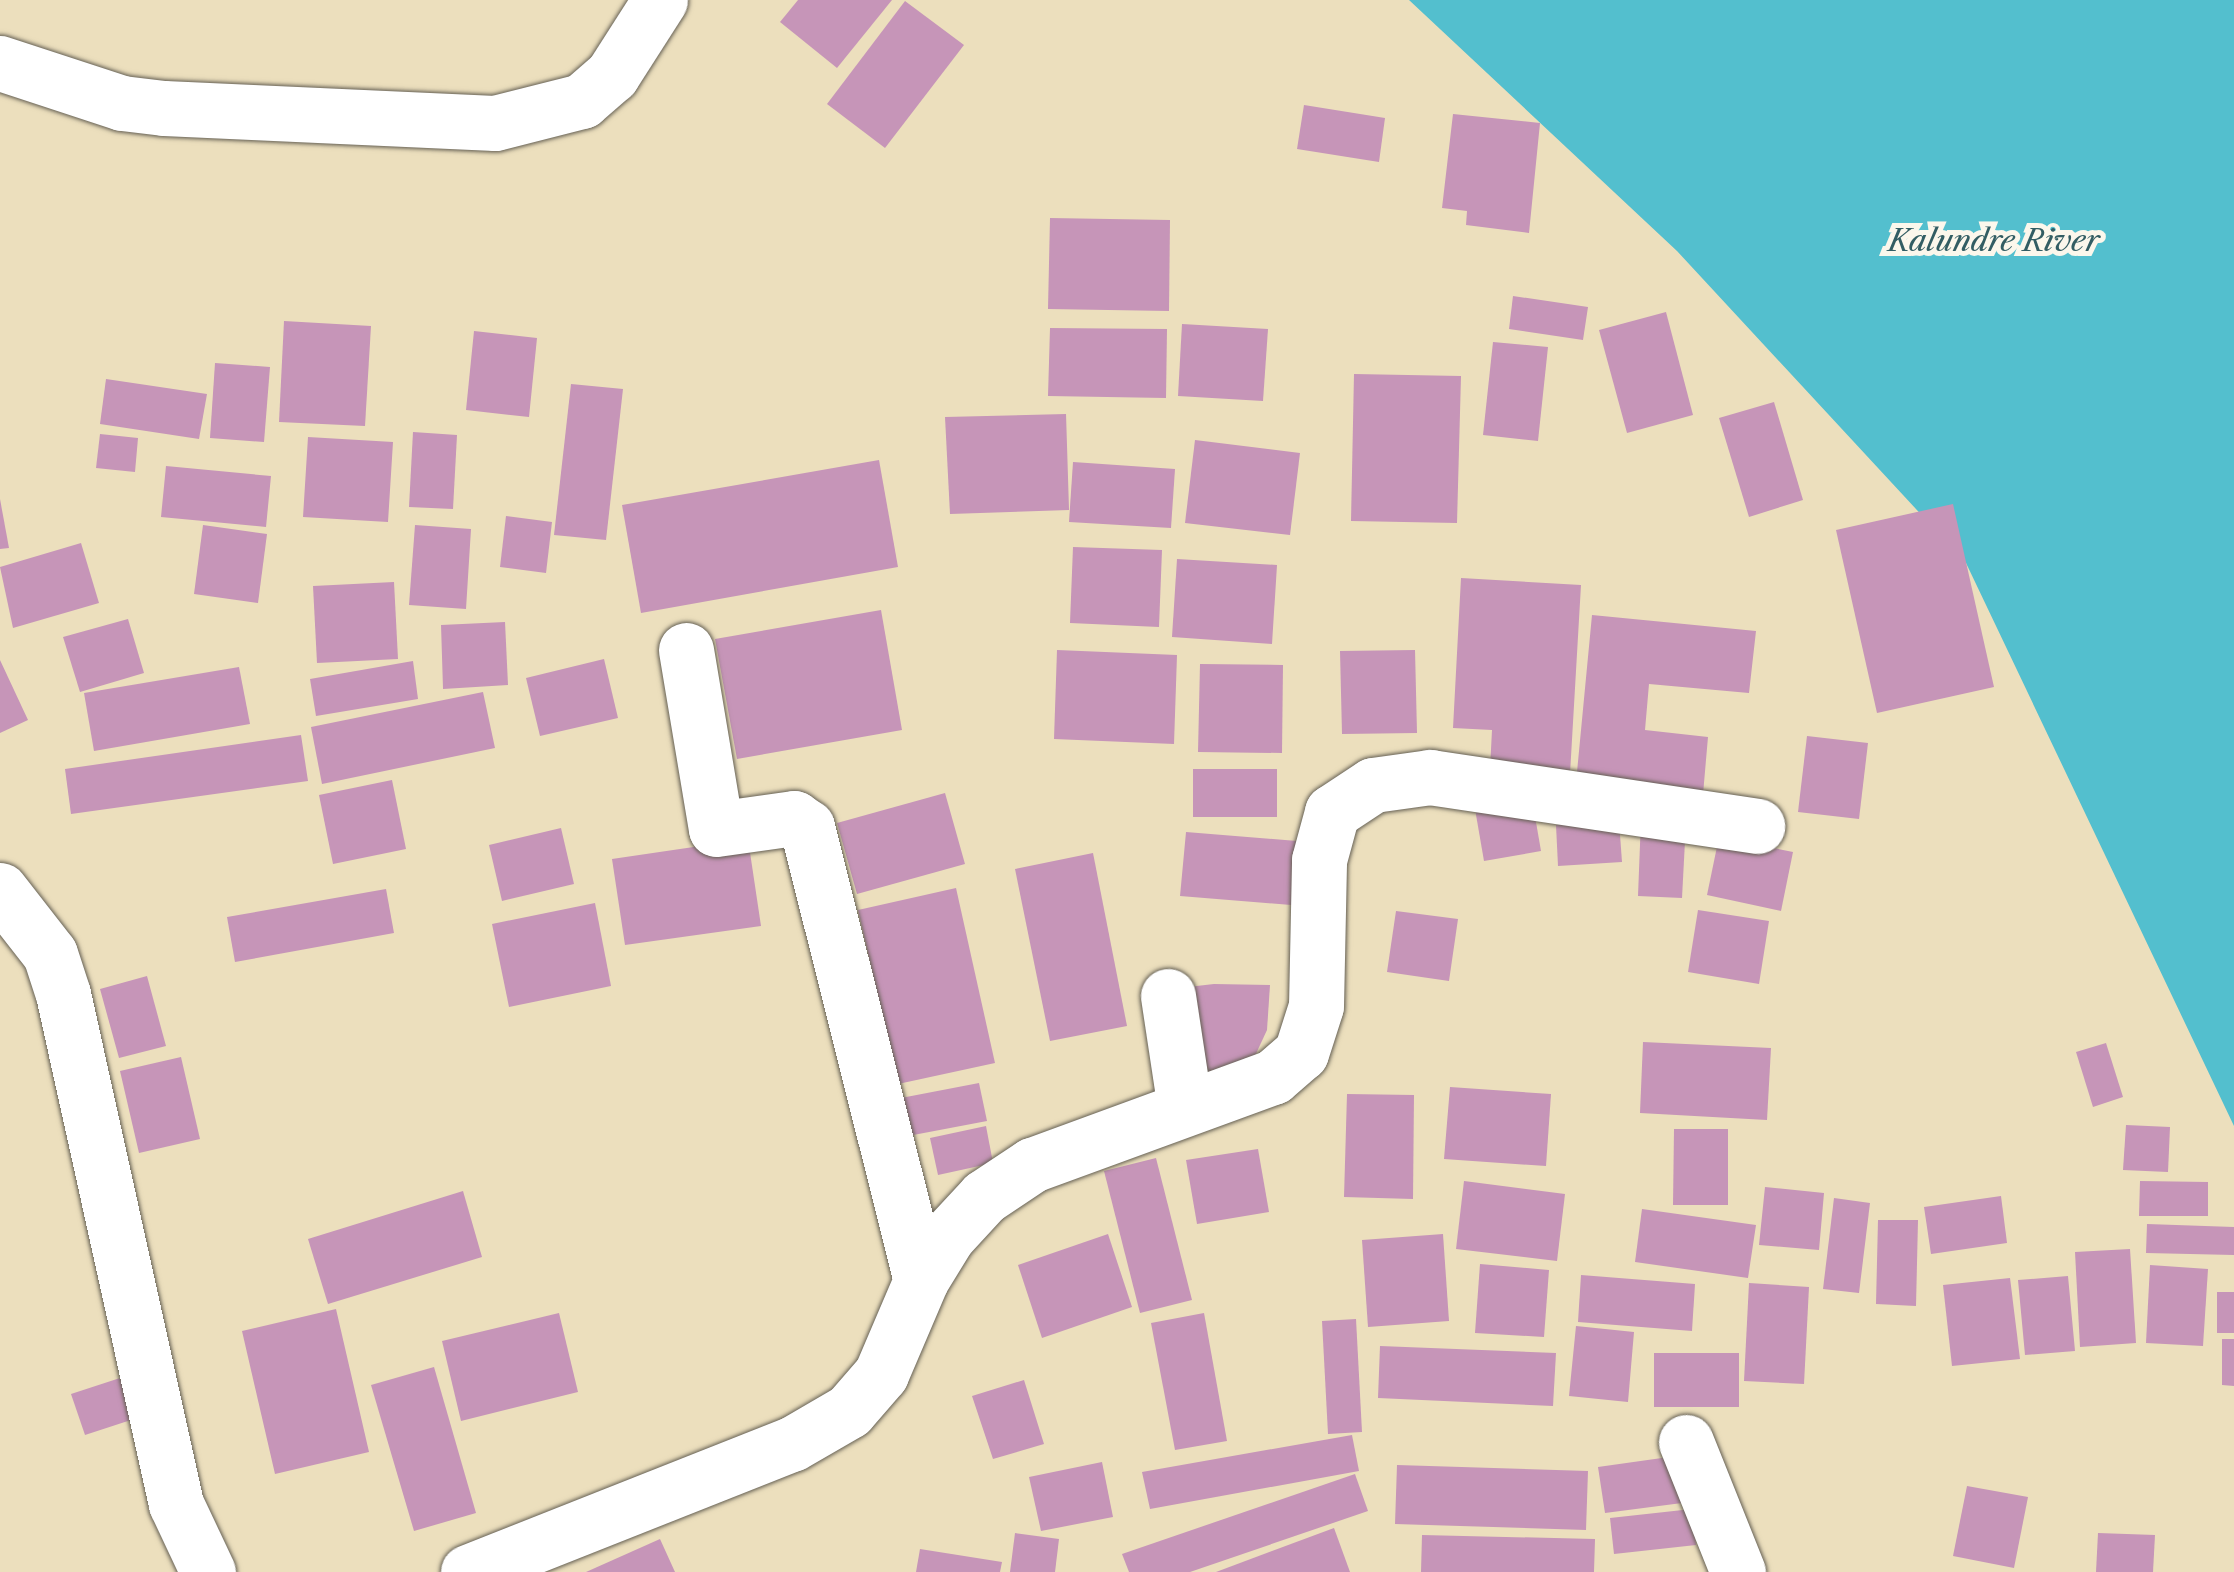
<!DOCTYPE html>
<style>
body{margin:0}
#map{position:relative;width:2234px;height:1572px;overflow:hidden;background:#ecdfbd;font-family:"Libre Caslon Text",serif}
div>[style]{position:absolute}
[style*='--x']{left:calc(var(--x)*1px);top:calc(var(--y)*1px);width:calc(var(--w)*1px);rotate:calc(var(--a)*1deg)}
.water>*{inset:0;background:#53bfce}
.building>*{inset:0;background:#c695b8}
.roads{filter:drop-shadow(0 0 2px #656054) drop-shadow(0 0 2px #656054)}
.minor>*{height:55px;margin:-27.5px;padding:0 27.5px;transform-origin:27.5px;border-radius:27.5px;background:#fff}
span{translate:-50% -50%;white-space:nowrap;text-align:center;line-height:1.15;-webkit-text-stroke:10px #fbf7ec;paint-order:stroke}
.water-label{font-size:30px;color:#325d63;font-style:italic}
</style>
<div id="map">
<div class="water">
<i style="clip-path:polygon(1409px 0,2234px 0,2234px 1126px,1966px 563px,1677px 251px)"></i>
</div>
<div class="building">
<i style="clip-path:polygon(798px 0,892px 0,837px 68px,780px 22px)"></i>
<i style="clip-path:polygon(905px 1px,964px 45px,885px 148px,827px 104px)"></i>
<i style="clip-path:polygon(1304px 105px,1385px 118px,1379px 162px,1297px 149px)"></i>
<i style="clip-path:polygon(1453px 114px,1540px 123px,1529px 233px,1466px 225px,1467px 211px,1442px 208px)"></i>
<i style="clip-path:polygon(1050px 218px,1170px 220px,1169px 311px,1048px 309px)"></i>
<i style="clip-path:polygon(1513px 296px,1588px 307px,1583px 340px,1509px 329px)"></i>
<i style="clip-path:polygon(1666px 312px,1693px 415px,1627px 433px,1599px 330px)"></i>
<i style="clip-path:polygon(284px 321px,371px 326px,365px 426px,279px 422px)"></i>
<i style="clip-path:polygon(1182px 324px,1268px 329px,1263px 401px,1178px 396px)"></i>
<i style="clip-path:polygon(1050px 328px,1167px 329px,1166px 398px,1048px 396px)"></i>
<i style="clip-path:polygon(474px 331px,537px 338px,529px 417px,466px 410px)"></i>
<i style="clip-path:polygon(1493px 342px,1548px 347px,1538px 441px,1483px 435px)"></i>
<i style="clip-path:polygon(215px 363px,270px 367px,264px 442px,210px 438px)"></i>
<i style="clip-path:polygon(1354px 374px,1461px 376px,1457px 523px,1351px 521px)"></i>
<i style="clip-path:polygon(106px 379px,207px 394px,199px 439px,100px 424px)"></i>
<i style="clip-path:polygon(571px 384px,623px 389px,606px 540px,554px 535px)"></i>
<i style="clip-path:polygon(1774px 402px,1803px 500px,1749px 517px,1719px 418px)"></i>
<i style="clip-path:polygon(1066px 414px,1069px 510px,950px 514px,945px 417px)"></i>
<i style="clip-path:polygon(413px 432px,457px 435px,453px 509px,409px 507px)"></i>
<i style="clip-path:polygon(100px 434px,138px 438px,135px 472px,96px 468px)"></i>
<i style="clip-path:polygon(308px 437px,393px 442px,388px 522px,303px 517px)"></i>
<i style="clip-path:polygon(1195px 440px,1300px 453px,1290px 535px,1185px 523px)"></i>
<i style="clip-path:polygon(879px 460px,898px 567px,641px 613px,622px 505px)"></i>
<i style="clip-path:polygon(1073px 462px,1175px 469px,1171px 528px,1069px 522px)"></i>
<i style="clip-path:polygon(166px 466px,271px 476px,266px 527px,161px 517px)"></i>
<i style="clip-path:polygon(0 499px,9px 548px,0 549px)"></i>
<i style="clip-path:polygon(1953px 504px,1994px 687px,1877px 713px,1836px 530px)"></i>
<i style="clip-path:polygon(506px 516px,552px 522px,546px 573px,500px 567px)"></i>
<i style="clip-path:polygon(203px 525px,267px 534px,258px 603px,194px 594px)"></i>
<i style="clip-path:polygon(415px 525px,471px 529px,466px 609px,409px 605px)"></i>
<i style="clip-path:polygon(81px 543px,99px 603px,13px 628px,0 567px)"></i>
<i style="clip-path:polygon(1073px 547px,1162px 550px,1159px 627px,1070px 623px)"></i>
<i style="clip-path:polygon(1177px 559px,1277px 565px,1272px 644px,1172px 637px)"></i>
<i style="clip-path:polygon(1461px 578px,1581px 585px,1570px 774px,1490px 769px,1492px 730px,1453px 728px)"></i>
<i style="clip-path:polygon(394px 582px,398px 659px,317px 663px,313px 586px)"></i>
<i style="clip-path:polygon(881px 610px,902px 730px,737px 759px,715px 639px)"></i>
<i style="clip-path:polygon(1592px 615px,1756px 631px,1749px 693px,1649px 684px,1645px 730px,1708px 737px,1702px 806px,1575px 793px)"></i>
<i style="clip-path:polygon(128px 619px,144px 673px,80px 692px,63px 637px)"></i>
<i style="clip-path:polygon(505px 622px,508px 685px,443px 689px,441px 625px)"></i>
<i style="clip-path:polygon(1057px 650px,1177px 655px,1174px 744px,1054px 739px)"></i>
<i style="clip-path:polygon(1415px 650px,1417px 733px,1342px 734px,1340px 651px)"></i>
<i style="clip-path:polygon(604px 659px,618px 718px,540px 736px,526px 678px)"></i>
<i style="clip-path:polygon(0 660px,28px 720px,0 733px)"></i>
<i style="clip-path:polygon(413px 661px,418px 699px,316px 716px,310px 679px)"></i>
<i style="clip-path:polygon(1200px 664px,1283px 665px,1282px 753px,1198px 752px)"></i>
<i style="clip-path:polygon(239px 667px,250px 724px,94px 751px,84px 693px)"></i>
<i style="clip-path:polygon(483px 692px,495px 748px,322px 784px,311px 727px)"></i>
<i style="clip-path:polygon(301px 735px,308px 781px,71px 814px,65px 769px)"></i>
<i style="clip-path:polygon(1807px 736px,1868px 743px,1859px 819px,1798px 812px)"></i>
<i style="clip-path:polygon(1193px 769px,1277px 769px,1277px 817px,1193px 817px)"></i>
<i style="clip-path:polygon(392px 780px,406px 849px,333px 864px,319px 795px)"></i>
<i style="clip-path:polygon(945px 793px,965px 864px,857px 894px,837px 823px)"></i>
<i style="clip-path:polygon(1532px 799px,1541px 851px,1484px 861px,1475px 809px)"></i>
<i style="clip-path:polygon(1641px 819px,1686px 822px,1682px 898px,1638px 896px)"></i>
<i style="clip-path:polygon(1619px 821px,1622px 862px,1558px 866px,1556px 825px)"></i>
<i style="clip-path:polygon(561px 828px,574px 884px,502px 901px,489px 845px)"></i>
<i style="clip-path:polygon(1186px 832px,1309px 842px,1303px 906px,1180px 896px)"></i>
<i style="clip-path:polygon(1719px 837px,1793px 852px,1781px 911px,1707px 895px)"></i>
<i style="clip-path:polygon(748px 839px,761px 926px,625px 945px,612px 859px)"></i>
<i style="clip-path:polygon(1093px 853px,1127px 1026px,1050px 1041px,1015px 869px)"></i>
<i style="clip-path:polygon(956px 888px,995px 1063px,898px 1084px,858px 910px)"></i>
<i style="clip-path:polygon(386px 889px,394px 933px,235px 962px,227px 917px)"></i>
<i style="clip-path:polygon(595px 903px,611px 986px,509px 1007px,492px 924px)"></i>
<i style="clip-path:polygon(1698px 910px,1769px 921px,1759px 984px,1688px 972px)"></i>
<i style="clip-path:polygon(1396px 911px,1458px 919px,1449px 981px,1387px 972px)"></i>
<i style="clip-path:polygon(147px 976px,166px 1046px,119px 1058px,100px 989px)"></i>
<i style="clip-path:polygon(1214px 984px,1270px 985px,1267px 1030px,1254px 1058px,1192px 1087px,1179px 988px)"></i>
<i style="clip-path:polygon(1643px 1042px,1771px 1048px,1767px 1120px,1640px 1113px)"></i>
<i style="clip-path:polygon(2106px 1043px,2123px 1097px,2093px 1107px,2076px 1052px)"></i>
<i style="clip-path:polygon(181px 1057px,200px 1139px,139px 1153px,120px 1071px)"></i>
<i style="clip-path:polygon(979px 1083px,987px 1121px,908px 1136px,901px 1098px)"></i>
<i style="clip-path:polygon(1450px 1087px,1551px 1094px,1546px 1166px,1444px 1159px)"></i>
<i style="clip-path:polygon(1347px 1094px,1414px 1095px,1413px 1199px,1344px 1197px)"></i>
<i style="clip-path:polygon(2126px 1125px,2170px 1127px,2168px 1172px,2123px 1170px)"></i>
<i style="clip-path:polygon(986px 1126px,993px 1163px,938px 1175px,930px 1138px)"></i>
<i style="clip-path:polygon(1674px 1129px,1728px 1129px,1728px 1205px,1673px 1205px)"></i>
<i style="clip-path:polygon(1258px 1149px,1269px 1212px,1197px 1224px,1186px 1160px)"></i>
<i style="clip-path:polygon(1156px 1158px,1192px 1300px,1140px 1313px,1104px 1171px)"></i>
<i style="clip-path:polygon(1464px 1181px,1565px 1194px,1557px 1261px,1456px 1249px)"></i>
<i style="clip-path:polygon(2140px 1181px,2208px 1182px,2208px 1216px,2139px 1216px)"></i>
<i style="clip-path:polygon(1765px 1187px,1824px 1193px,1819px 1250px,1759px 1245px)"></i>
<i style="clip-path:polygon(463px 1191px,482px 1257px,328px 1304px,308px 1239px)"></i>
<i style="clip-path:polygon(2001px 1196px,2007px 1243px,1931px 1254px,1924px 1207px)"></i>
<i style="clip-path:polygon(1834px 1198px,1870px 1203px,1859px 1293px,1823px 1289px)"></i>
<i style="clip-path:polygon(1642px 1209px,1756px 1225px,1748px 1278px,1635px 1262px)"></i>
<i style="clip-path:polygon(1878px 1220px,1918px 1220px,1916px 1306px,1876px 1304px)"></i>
<i style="clip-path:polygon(2147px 1224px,2234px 1227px,2234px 1255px,2146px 1253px)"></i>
<i style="clip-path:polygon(1108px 1234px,1132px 1307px,1042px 1338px,1018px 1265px)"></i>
<i style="clip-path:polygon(1443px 1234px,1449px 1321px,1368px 1327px,1362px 1240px)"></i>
<i style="clip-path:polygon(2130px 1249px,2136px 1343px,2080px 1347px,2075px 1252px)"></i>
<i style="clip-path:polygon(1480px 1264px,1549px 1270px,1544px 1337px,1475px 1333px)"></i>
<i style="clip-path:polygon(2150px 1265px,2208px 1269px,2203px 1346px,2146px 1343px)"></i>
<i style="clip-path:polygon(1581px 1275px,1695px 1284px,1692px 1331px,1578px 1322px)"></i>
<i style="clip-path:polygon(2068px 1276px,2075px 1351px,2025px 1355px,2018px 1280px)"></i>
<i style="clip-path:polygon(2010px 1278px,2020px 1359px,1952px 1366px,1943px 1285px)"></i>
<i style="clip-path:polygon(1749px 1283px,1809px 1287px,1804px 1384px,1744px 1381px)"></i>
<i style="clip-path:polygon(2217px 1292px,2234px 1292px,2234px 1333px,2217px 1333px)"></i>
<i style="clip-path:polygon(336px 1309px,369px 1452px,275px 1474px,242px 1331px)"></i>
<i style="clip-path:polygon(559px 1313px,578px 1392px,461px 1421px,442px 1341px)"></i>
<i style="clip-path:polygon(1204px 1313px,1227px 1441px,1175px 1450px,1151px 1323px)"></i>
<i style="clip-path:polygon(1356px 1319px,1362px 1432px,1328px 1434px,1322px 1321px)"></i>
<i style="clip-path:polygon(1576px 1326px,1634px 1332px,1628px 1402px,1569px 1396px)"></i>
<i style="clip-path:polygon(2222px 1339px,2234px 1339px,2234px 1386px,2222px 1385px)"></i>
<i style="clip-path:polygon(1380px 1346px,1556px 1353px,1553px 1406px,1378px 1398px)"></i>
<i style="clip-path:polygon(1654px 1353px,1739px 1353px,1739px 1407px,1654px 1407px)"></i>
<i style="clip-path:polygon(434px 1367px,476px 1513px,414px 1531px,371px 1385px)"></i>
<i style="clip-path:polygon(120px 1378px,134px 1419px,85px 1435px,71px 1394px)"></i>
<i style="clip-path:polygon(1024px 1380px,1044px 1444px,993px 1459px,972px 1396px)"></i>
<i style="clip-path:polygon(1352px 1435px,1359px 1471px,1150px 1509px,1142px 1472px)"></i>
<i style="clip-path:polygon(1676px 1456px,1682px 1503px,1605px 1513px,1598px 1467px)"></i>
<i style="clip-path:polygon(1102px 1462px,1113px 1517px,1041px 1531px,1029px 1477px)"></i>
<i style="clip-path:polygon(1397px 1465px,1588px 1471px,1586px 1530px,1395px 1524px)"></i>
<i style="clip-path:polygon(1355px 1474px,1368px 1511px,1190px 1572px,1129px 1572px,1122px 1554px)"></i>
<i style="clip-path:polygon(1967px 1486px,2028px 1497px,2014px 1568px,1953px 1556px)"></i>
<i style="clip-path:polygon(1692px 1509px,1696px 1545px,1614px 1554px,1610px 1518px)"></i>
<i style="clip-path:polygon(1334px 1528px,1350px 1572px,1216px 1572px)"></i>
<i style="clip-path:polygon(1015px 1533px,1059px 1539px,1055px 1572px,1010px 1572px)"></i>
<i style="clip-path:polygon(2098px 1533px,2155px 1535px,2153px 1572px,2096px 1572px)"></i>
<i style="clip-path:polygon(1422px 1535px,1595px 1539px,1594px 1572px,1421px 1572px)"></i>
<i style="clip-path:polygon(660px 1539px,675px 1572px,586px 1572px)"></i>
<i style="clip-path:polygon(920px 1549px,1002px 1562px,1000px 1572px,916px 1572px)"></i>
</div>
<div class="roads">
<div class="minor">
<i style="--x:0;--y:63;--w:128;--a:18.2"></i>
<i style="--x:122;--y:103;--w:42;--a:6.8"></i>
<i style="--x:164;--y:108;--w:331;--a:2.6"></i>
<i style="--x:495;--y:123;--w:90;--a:-14.2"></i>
<i style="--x:582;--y:101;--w:40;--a:-41"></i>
<i style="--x:612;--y:75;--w:89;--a:-57.4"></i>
<i style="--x:686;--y:650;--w:181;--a:80.5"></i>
<i style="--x:716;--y:829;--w:79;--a:-8"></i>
<i style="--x:794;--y:818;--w:16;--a:35"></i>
<i style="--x:807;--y:827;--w:467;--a:75.9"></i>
<i style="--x:0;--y:890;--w:81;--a:52"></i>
<i style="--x:50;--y:954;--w:42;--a:72"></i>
<i style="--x:63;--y:994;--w:522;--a:77.51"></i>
<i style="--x:176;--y:1504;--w:75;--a:64.8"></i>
<i style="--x:1168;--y:996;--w:113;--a:81.4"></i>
<i style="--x:1686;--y:1442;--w:140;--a:68.2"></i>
<i style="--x:468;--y:1572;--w:348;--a:-21.6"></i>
<i style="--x:792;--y:1444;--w:66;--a:-30.1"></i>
<i style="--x:849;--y:1411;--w:49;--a:-49.1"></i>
<i style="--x:881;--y:1374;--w:102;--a:-66.9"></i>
<i style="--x:921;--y:1280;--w:52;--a:-58.5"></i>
<i style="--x:948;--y:1236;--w:53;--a:-47.3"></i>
<i style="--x:984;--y:1197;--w:58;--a:-33.7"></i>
<i style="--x:1032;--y:1165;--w:257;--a:-20.1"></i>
<i style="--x:1273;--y:1077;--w:37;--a:-41"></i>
<i style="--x:1301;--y:1053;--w:49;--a:-72.3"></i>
<i style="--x:1316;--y:1006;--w:146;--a:-88.8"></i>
<i style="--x:1319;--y:860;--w:50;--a:-74.8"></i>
<i style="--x:1332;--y:812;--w:49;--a:-33.4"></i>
<i style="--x:1373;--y:785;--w:58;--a:-8"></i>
<i style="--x:1430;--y:777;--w:331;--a:8.5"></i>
</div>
</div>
<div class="water-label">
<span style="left:1994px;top:241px">Kalundre River</span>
</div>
</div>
